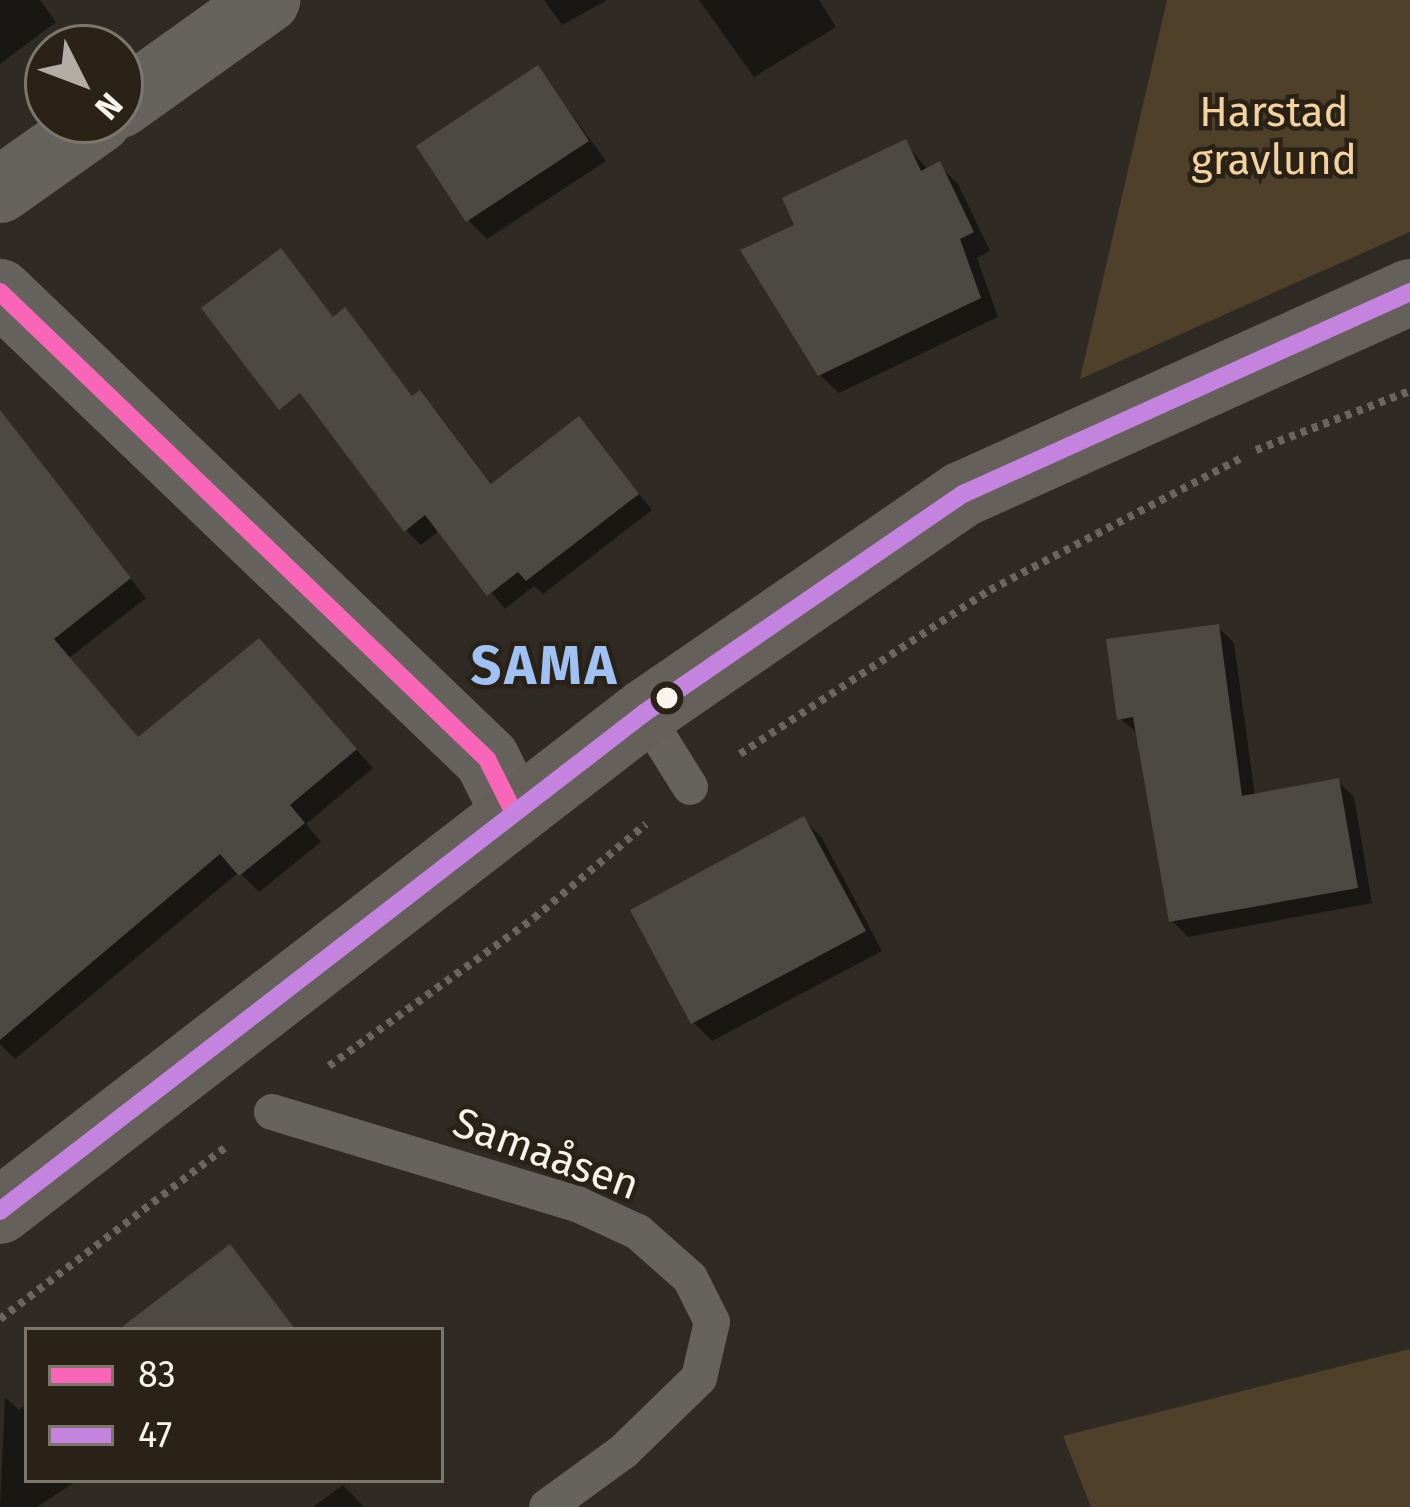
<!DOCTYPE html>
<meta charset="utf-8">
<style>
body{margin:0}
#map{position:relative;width:1410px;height:1507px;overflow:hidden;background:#2f2b24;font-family:"Fira Sans",sans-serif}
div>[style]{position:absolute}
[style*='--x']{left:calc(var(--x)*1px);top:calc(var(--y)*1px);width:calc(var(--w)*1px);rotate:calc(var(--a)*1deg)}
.green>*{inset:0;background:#4e4029}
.shadow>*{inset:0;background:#0007}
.building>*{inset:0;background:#4c4842}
.path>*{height:8px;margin-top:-4px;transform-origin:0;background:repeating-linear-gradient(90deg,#696660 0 6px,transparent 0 12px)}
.lane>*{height:36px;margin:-18px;padding:0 18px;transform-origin:18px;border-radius:18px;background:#66635f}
.street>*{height:66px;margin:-33px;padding:0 33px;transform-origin:33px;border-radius:33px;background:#66635f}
.highway>*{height:66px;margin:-33px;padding:0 33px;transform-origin:33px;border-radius:33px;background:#65615a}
.bus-1>*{height:18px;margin:-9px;padding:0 9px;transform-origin:9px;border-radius:9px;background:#fa66b7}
.bus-2>*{height:18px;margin:-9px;padding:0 9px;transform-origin:9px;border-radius:9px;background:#c483df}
.dots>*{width:33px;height:33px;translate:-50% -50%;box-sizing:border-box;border:6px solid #2a2216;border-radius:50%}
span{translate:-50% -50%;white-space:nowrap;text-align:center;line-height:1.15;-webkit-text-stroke:9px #2a2216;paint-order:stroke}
.park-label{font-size:42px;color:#f3d29f}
.street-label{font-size:42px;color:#f9f4ec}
.district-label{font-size:54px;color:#a0c1f3;font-weight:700;letter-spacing:3px}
.legend{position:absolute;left:24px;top:1327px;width:420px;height:156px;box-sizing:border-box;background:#2a2216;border:3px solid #7d766c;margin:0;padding:15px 21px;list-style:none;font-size:36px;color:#f9f4ec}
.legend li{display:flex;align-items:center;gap:24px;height:60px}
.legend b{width:60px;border:3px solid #7d766c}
.north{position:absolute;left:24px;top:24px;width:120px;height:120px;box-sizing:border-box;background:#2a2216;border:3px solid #7d766c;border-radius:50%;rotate:132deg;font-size:33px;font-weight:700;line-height:48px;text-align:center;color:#f9f4ec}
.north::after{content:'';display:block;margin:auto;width:42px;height:54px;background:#b2aea6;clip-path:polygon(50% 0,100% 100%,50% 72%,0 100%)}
</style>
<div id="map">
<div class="green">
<i style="clip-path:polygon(1167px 0,1410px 0,1410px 232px,1080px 379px)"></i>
<i style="clip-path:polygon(1410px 1349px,1410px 1507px,1091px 1507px,1063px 1436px)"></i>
</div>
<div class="shadow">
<i style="clip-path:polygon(0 0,40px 0,56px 22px,0 64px)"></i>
<i style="clip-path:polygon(544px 0,607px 0,562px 25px)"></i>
<i style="clip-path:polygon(699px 0,819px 0,836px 27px,754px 77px)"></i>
<i style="clip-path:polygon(538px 69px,606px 161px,487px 239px,468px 220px)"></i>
<i style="clip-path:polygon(905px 143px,928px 170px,939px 165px,958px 184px,990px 251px,977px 258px,998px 317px,839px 393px,820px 375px,798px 226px)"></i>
<i style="clip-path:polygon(371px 346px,414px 398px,420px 394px,435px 409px,493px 486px,579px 420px,652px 510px,543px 594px,534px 586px,505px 609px,440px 530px,421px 545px,406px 530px)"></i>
<i style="clip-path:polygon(0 414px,146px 598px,69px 658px,139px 740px,276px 660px,373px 768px,306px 824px,321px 842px,259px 892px,239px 872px,15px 1059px,0 1044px)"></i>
<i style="clip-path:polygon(1218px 627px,1234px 643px,1255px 796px,1338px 781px,1354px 797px,1372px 903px,1188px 937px,1172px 921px,1139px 734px,1119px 718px)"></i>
<i style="clip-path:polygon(804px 820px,822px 838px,882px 951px,712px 1041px,694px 1023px)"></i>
<i style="clip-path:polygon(5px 1397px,19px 1410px,27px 1404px,27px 1480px,78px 1480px,37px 1507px,0 1507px)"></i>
<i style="clip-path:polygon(343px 1485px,364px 1507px,313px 1507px)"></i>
</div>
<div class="building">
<i style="clip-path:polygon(538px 65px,589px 141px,466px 222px,416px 146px)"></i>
<i style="clip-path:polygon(906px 139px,921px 171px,940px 161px,974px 232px,960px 239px,981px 298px,818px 376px,740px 250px,794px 225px,782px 198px)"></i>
<i style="clip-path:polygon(281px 248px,333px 317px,345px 307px,412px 396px,420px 390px,491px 484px,579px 416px,639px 494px,526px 581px,518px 572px,487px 596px,425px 515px,404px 532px,300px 393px,279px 410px,201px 308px)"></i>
<i style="clip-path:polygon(0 410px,131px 578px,54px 639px,138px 737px,259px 638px,357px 749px,290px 805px,305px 823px,239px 876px,220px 854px,0 1040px)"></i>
<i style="clip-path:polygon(1219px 624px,1242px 796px,1339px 778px,1358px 888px,1169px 922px,1133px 717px,1117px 720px,1106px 639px)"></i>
<i style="clip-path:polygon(804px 816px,866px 931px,691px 1024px,630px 910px)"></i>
<i style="clip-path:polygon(230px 1244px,296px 1330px,118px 1330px)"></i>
</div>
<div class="path">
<i style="--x:1256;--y:450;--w:165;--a:-21"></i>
<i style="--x:740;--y:754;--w:299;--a:-33.3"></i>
<i style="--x:990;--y:590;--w:286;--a:-27.7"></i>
<i style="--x:329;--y:1066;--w:253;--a:-35.8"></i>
<i style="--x:534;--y:918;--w:146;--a:-40"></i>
<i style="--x:0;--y:1319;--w:287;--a:-37.3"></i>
</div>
<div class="lane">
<i style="--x:644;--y:713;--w:87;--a:58.1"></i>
<i style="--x:272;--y:1112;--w:319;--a:16.8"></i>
<i style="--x:577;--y:1204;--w:67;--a:24.7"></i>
<i style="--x:638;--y:1232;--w:69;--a:41.5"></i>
<i style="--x:690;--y:1278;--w:49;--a:63.4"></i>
<i style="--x:712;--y:1322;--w:57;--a:103.1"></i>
<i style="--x:699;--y:1378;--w:105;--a:135.8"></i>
<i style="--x:624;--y:1451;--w:95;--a:144"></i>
</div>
<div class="street">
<i style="--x:120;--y:105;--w:181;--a:-35.5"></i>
<i style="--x:0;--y:190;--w:121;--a:-35.3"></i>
<i style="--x:0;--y:292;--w:675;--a:43.8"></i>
<i style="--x:487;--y:759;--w:60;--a:63.4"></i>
</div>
<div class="highway">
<i style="--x:0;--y:1211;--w:814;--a:-37.71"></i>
<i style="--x:644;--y:713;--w:387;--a:-34.5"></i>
<i style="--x:963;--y:494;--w:491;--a:-24.3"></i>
</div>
<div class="bus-1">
<i style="--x:0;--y:292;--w:675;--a:43.8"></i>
<i style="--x:487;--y:759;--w:60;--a:63.4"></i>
</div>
<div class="bus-2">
<i style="--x:0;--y:1211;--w:814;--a:-37.71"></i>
<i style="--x:644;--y:713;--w:387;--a:-34.5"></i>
<i style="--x:963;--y:494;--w:491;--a:-24.3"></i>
</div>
<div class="dots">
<i style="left:667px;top:698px;background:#f9f4ec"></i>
</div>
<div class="park-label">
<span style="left:1274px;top:136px">Harstad<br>gravlund</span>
</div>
<div class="street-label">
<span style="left:546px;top:1154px;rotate:20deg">Samaåsen</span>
</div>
<div class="district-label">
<span style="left:545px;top:666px">SAMA</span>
</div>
<ul class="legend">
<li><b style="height:15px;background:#fa66b7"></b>83</li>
<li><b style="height:15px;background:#c483df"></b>47</li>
</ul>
<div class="north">N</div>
</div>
